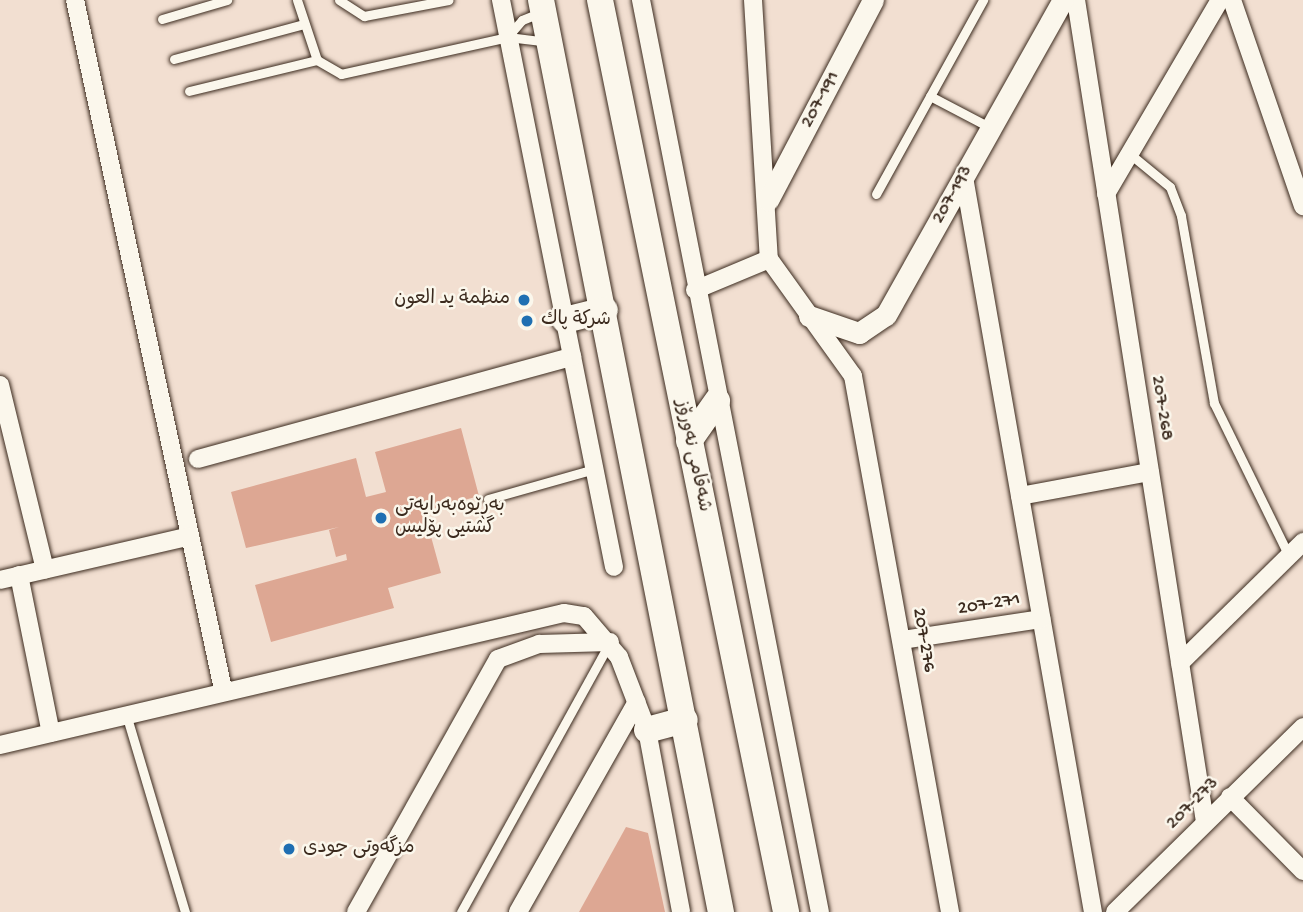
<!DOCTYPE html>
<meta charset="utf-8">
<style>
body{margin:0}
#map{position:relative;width:1303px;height:912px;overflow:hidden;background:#f2dfd1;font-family:"Gochi Hand","Playpen Sans Arabic",sans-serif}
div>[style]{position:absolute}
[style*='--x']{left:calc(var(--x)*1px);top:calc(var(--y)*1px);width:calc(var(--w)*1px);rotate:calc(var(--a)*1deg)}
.building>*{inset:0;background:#dda793}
.roads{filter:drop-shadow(0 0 2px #3b2a1e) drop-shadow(0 0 2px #3b2a1e)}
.service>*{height:9px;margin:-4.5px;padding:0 4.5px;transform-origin:4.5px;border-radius:4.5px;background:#fbf7ec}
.minor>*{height:18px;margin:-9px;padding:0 9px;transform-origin:9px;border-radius:9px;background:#fbf7ec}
.tertiary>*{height:21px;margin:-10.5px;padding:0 10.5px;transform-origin:10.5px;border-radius:10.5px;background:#fbf7ec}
.primary>*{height:26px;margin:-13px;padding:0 13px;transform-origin:13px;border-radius:13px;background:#fbf7ec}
.dots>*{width:19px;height:19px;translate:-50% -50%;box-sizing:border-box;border:4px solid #fbf7ec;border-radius:50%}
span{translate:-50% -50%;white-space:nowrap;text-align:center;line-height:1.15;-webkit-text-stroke:5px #fbf7ec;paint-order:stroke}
.street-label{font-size:19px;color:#3b2a1e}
.poi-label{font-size:19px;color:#3b2a1e}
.right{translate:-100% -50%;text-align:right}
.left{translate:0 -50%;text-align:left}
</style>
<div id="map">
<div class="building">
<i style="clip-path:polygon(461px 428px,479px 496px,424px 511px,441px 573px,388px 588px,394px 608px,271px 642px,255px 585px,347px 560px,346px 554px,336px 557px,329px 530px,339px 527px,246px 548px,231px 492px,356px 458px,366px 497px,386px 492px,375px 452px)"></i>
<i style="clip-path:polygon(626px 827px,648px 833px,665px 912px,579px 912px)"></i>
</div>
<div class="roads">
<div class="service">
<i style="--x:297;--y:0;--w:63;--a:71.6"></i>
<i style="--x:317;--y:60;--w:28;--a:30"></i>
<i style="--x:341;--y:74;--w:171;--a:-12.5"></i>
<i style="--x:508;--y:37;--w:38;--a:7"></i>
<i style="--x:339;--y:0;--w:30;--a:33"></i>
<i style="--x:364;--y:16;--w:86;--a:-10.7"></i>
<i style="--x:162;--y:19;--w:68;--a:-16.3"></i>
<i style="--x:509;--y:35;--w:20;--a:-49"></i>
<i style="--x:522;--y:20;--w:22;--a:-22"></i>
<i style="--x:174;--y:59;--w:135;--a:-15.1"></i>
<i style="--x:189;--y:91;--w:132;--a:-13.6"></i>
<i style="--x:930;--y:96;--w:69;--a:27.7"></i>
<i style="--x:1130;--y:154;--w:52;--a:39.5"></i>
<i style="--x:1170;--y:187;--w:31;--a:69"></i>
<i style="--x:1181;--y:216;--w:190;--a:80"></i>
<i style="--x:1214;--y:403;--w:170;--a:63.9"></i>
<i style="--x:876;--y:194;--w:222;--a:-61.1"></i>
<i style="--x:488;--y:499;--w:110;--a:-15.8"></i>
<i style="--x:126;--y:714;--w:207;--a:73.4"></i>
<i style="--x:461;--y:912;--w:306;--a:-61.1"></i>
</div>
<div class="minor">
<i style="--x:75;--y:0;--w:705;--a:77.88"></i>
<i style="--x:501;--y:0;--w:578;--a:78.73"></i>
<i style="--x:641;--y:0;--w:929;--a:78.9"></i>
<i style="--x:753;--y:0;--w:259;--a:86.5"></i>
<i style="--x:769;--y:259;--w:144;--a:54.3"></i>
<i style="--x:853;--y:376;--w:545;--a:79.74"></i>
<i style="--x:1076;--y:0;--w:832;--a:81.08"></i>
<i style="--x:1232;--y:0;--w:218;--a:71"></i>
<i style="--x:964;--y:177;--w:746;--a:80.05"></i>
<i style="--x:1106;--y:194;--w:225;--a:-59.6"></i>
<i style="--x:695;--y:290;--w:80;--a:-22.7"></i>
<i style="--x:0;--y:385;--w:190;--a:76.3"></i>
<i style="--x:198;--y:459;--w:388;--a:-15.3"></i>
<i style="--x:1020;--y:496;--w:132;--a:-10.5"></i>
<i style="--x:19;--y:575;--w:161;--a:78.6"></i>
<i style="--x:0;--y:580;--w:195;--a:-13"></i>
<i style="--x:902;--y:640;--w:141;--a:-8.6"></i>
<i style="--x:1180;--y:663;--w:173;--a:-44.5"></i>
<i style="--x:0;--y:745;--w:579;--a:-13.17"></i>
<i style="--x:564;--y:613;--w:20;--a:9"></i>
<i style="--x:584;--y:616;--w:54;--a:49.5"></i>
<i style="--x:619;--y:657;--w:78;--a:69"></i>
<i style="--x:647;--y:730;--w:185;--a:79.4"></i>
<i style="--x:1230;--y:797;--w:104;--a:45.4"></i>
<i style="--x:356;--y:912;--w:290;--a:-60.7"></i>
<i style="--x:498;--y:659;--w:44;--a:-20.1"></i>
<i style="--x:539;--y:644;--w:71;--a:-1.6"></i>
<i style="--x:518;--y:912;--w:241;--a:-60.5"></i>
<i style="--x:1115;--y:912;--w:264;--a:-44.5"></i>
</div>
<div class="tertiary">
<i style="--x:768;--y:200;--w:226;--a:-62.3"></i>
<i style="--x:809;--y:316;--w:53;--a:18.8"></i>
<i style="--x:859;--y:333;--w:32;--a:-34"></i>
<i style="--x:886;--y:315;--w:361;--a:-60.7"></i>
</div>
<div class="primary">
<i style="--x:541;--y:0;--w:930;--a:78.84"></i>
<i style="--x:600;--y:0;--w:931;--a:78.47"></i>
<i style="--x:565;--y:320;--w:41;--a:-14"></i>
<i style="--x:689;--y:441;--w:49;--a:-55"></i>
<i style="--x:647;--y:730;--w:39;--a:-15"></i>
</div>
</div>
<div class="dots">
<i style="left:524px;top:300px;background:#1f6fb2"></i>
<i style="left:527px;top:321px;background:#1f6fb2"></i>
<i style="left:381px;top:518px;background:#1f6fb2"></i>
<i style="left:289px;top:849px;background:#1f6fb2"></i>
</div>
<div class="street-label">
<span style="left:821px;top:100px;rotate:-62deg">207-191</span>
<span style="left:953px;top:195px;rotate:-61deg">207-193</span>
<span style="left:1161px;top:408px;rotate:81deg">207-268</span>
<span style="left:692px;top:456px;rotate:78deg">شەقامی نەورۆز</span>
<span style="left:989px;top:605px;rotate:-9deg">207-271</span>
<span style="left:923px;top:640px;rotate:80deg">207-276</span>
<span style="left:1193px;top:804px;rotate:-45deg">207-273</span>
</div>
<div class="poi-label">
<span class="right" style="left:510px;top:300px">منظمة يد العون</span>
<span class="left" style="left:541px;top:321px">شركة پاك</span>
<span class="left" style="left:395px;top:518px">بەڕێوەبەرایەتی<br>گشتیی پۆلیس</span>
<span class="left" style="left:303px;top:849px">مزگەوتی جودی</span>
</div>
</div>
